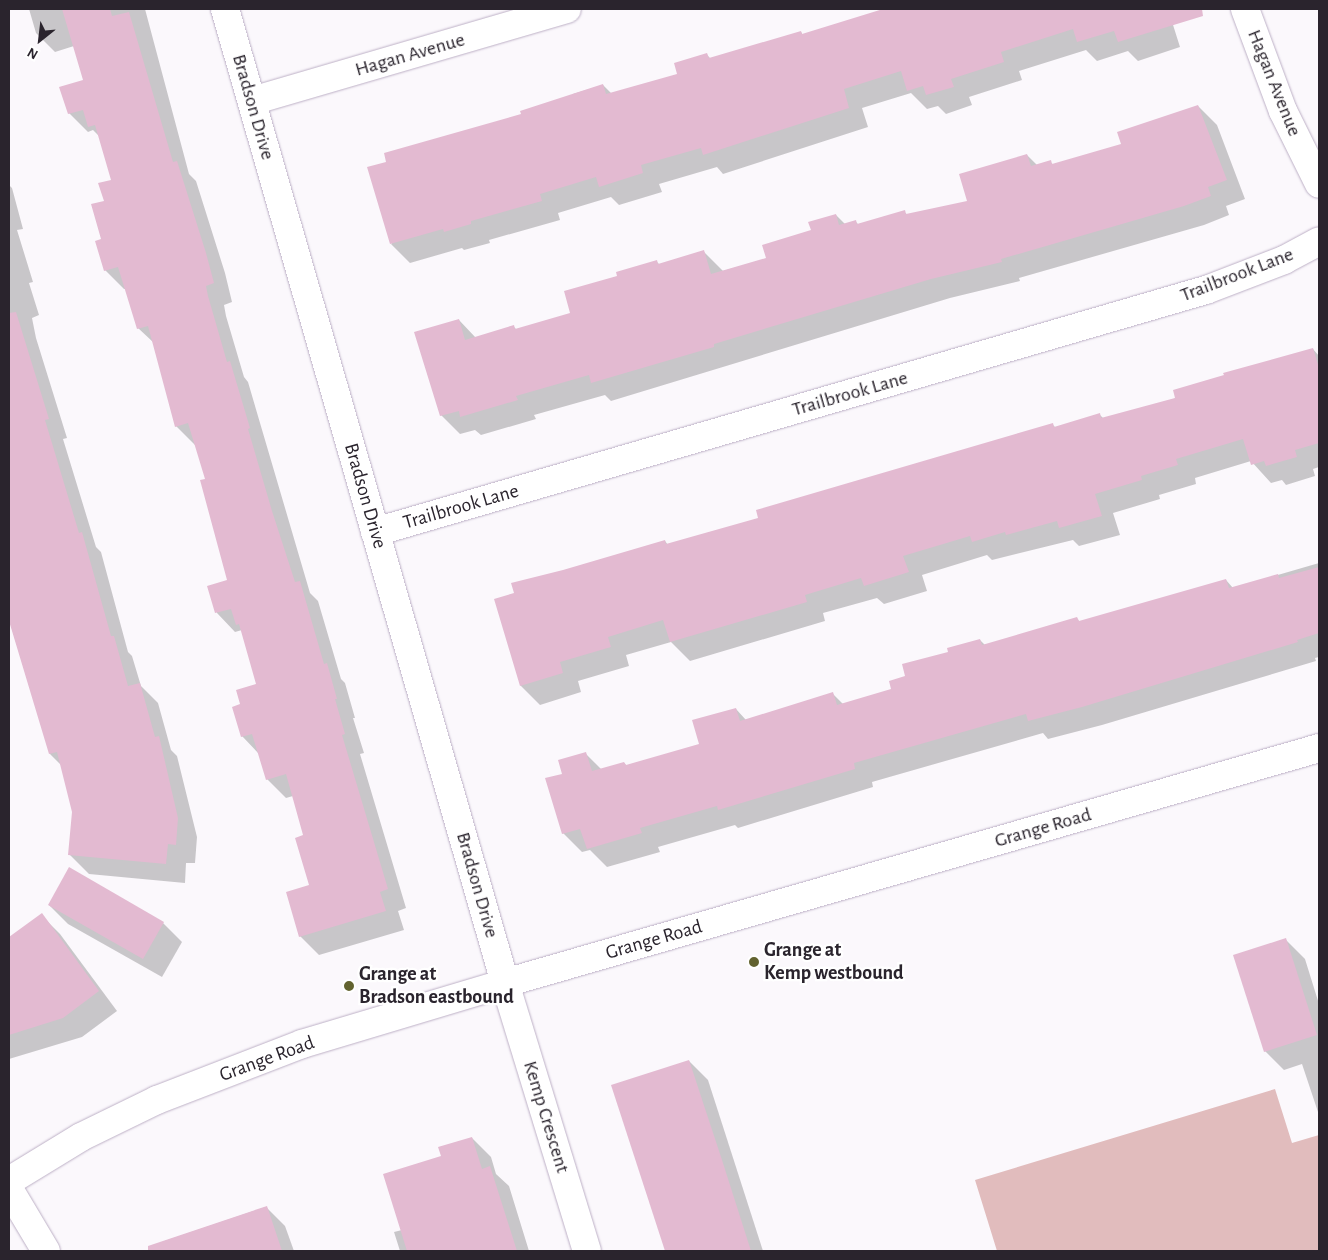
<!DOCTYPE html>
<style>
body{margin:0}
#map{position:relative;width:1328px;height:1260px;overflow:hidden;background:#fbf8fc;font-family:"Alegreya Sans",sans-serif}
div>[style]{position:absolute}
[style*='--x']{left:calc(var(--x)*1px);top:calc(var(--y)*1px);width:calc(var(--w)*1px);rotate:calc(var(--a)*1deg)}
.green>*{inset:0;background:#e1bcbd}
.shadow>*{inset:0;background:#0003}
.building>*{inset:0;background:#e3bad1}
.roads{filter:drop-shadow(0 0 1px #bdb0c6) drop-shadow(0 0 1px #bdb0c6)}
.minor>*{height:28px;margin:-14px;padding:0 14px;transform-origin:14px;border-radius:14px;background:#fff}
.secondary>*{height:28px;margin:-14px;padding:0 14px;transform-origin:14px;border-radius:14px;background:#fff}
.dots>*{width:14px;height:14px;translate:-50% -50%;box-sizing:border-box;border:2px solid #fff;border-radius:50%}
span{translate:-50% -50%;white-space:nowrap;text-align:center;line-height:1.15;-webkit-text-stroke:4.5px #fff;paint-order:stroke}
.street-label{font-size:20px;color:#2a242d}
.poi-label{font-size:20px;color:#2a242d;font-weight:700}
.left{translate:0 -50%;text-align:left}
.frame{position:absolute;inset:0;border:10px solid #2a242d;pointer-events:none}
.north{position:absolute;left:15px;top:15px;width:50px;height:50px;-webkit-text-stroke:4px #fff;paint-order:stroke;rotate:209deg;font-size:14px;font-weight:700;line-height:20px;text-align:center;color:#2a242d}
.north::after{content:'';display:block;margin:auto;width:18px;height:22px;background:#2a242d;clip-path:polygon(50% 0,100% 100%,50% 72%,0 100%)}
</style>
<div id="map">
<div class="green">
<i style="clip-path:polygon(1275px 1089px,1292px 1143px,1319px 1135px,1319px 1251px,997px 1251px,975px 1180px)"></i>
</div>
<div class="shadow">
<i style="clip-path:polygon(29px 9px,145px 9px,189px 174px,196px 181px,225px 273px,232px 302px,224px 305px,226px 316px,244px 377px,248px 382px,310px 593px,318px 601px,341px 679px,345px 683px,355px 718px,353px 718px,364px 753px,360px 754px,406px 908px,398px 911px,404px 930px,319px 955px,300px 936px,310px 886px,304px 836px,293px 796px,286px 798px,267px 779px,259px 754px,242px 736px,242px 705px,258px 684px,242px 630px,235px 632px,217px 613px,208px 587px,229px 581px,206px 480px,196px 446px,176px 426px,154px 343px,138px 328px,126px 289px,124px 289px,105px 270px,103px 240px,105px 202px,113px 180px,100px 137px,93px 130px,88px 132px,69px 113px,85px 81px,74px 46px,55px 52px,36px 33px)"></i>
<i style="clip-path:polygon(888px 9px,1168px 9px,1180px 47px,1138px 61px,1128px 51px,1097px 61px,1086px 50px,1019px 71px,1022px 80px,969px 97px,972px 105px,946px 114px,938px 106px,927px 109px,911px 93px,862px 108px,868px 127px,723px 174px,717px 167px,659px 184px,662px 192px,619px 205px,611px 197px,558px 213px,560px 220px,489px 240px,490px 243px,464px 250px,462px 248px,410px 263px,391px 244px,523px 115px,574px 96px,573px 94px,603px 85px,612px 94px,679px 75px,707px 55px,711px 59px,801px 32px,803px 35px)"></i>
<i style="clip-path:polygon(1198px 106px,1217px 125px,1245px 199px,1226px 206px,1229px 215px,1204px 225px,1019px 278px,1020px 281px,950px 298px,611px 401px,605px 395px,534px 415px,536px 419px,481px 435px,475px 430px,460px 434px,441px 415px,459px 320px,476px 338px,514px 327px,517px 330px,572px 314px,618px 277px,656px 261px,660px 265px,704px 252px,723px 271px,767px 259px,836px 215px,846px 225px,856px 222px,859px 225px,904px 212px,908px 215px,968px 202px,1027px 155px,1037px 165px,1050px 162px,1054px 165px,1122px 145px)"></i>
<i style="clip-path:polygon(9px 185px,12px 188px,23px 229px,17px 230px,33px 282px,29px 283px,39px 315px,32px 318px,36px 338px,67px 438px,63px 439px,96px 547px,101px 552px,128px 652px,132px 656px,141px 686px,158px 703px,171px 750px,177px 756px,197px 837px,195px 863px,186px 863px,185px 883px,89px 874px,70px 855px,74px 812px,62px 766px,50px 754px,9px 619px)"></i>
<i style="clip-path:polygon(1313px 349px,1319px 356px,1319px 467px,1313px 469px,1315px 476px,1286px 485px,1282px 480px,1271px 483px,1251px 461px,1195px 478px,1196px 484px,1159px 495px,1160px 499px,1113px 513px,1120px 535px,1079px 546px,1073px 540px,992px 560px,987px 555px,922px 575px,927px 591px,884px 604px,877px 598px,823px 613px,825px 621px,690px 661px,671px 642px,626px 655px,629px 666px,578px 681px,581px 692px,540px 705px,521px 686px,515px 594px,564px 572px,665px 541px,668px 545px,760px 519px,1052px 424px,1056px 428px,1100px 415px,1104px 419px,1177px 398px,1174px 391px)"></i>
<i style="clip-path:polygon(1319px 563px,1319px 657px,1315px 658px,1316px 661px,1102px 725px,1048px 739px,1043px 733px,872px 782px,873px 787px,738px 828px,735px 825px,658px 847px,660px 852px,607px 867px,590px 850px,582px 852px,563px 833px,564px 774px,585px 753px,602px 770px,624px 763px,627px 766px,701px 745px,736px 709px,746px 720px,833px 694px,843px 704px,893px 690px,907px 677px,949px 653px,980px 640px,985px 645px,1077px 619px,1080px 622px,1226px 580px,1233px 588px)"></i>
<i style="clip-path:polygon(49px 905px,163px 923px,182px 942px,162px 977px,68px 924px)"></i>
<i style="clip-path:polygon(41px 915px,60px 934px,117px 1011px,82px 1037px,9px 1059px,9px 938px)"></i>
<i style="clip-path:polygon(1286px 940px,1305px 959px,1319px 1004px,1319px 1115px,1302px 1064px,1284px 1070px,1265px 1051px)"></i>
<i style="clip-path:polygon(689px 1061px,708px 1080px,763px 1251px,666px 1251px,613px 1086px)"></i>
<i style="clip-path:polygon(472px 1138px,491px 1157px,496px 1174px,509px 1186px,529px 1251px,400px 1251px,394px 1232px,402px 1230px,442px 1157px)"></i>
<i style="clip-path:polygon(266px 1207px,285px 1226px,294px 1251px,168px 1251px,165px 1241px)"></i>
</div>
<div class="building">
<i style="clip-path:polygon(62px 9px,110px 9px,112px 16px,129px 12px,173px 162px,177px 161px,206px 253px,214px 283px,206px 286px,208px 296px,227px 362px,230px 361px,250px 428px,248px 429px,272px 511px,295px 582px,300px 581px,324px 664px,327px 663px,337px 699px,335px 699px,345px 734px,342px 735px,388px 889px,380px 892px,386px 911px,299px 937px,286px 892px,309px 885px,295px 838px,303px 835px,286px 774px,266px 780px,252px 734px,241px 737px,232px 707px,240px 704px,236px 690px,256px 684px,239px 624px,236px 625px,231px 609px,215px 613px,207px 586px,227px 580px,200px 480px,205px 479px,188px 423px,175px 427px,148px 326px,137px 329px,118px 267px,104px 271px,95px 241px,101px 239px,91px 204px,104px 201px,98px 183px,111px 180px,95px 125px,88px 127px,83px 110px,68px 114px,59px 87px,83px 80px)"></i>
<i style="clip-path:polygon(883px 9px,1202px 9px,1203px 16px,1118px 42px,1114px 31px,1077px 42px,1073px 29px,1001px 52px,1004px 62px,951px 79px,954px 87px,926px 95px,923px 86px,907px 91px,901px 71px,844px 89px,849px 108px,703px 155px,701px 148px,641px 165px,643px 173px,599px 187px,596px 177px,540px 194px,542px 201px,471px 221px,471px 224px,444px 232px,443px 229px,390px 244px,367px 167px,386px 162px,384px 153px,521px 114px,520px 111px,603px 84px,606px 94px,677px 74px,674px 63px,707px 53px,709px 58px,801px 31px,802px 34px)"></i>
<i style="clip-path:polygon(1198px 105px,1227px 180px,1208px 187px,1211px 196px,1184px 206px,1001px 259px,1002px 262px,931px 279px,714px 344px,714px 347px,591px 383px,589px 375px,516px 396px,518px 400px,460px 417px,459px 411px,440px 416px,414px 332px,459px 319px,465px 340px,514px 325px,515px 329px,570px 313px,564px 291px,617px 276px,616px 272px,657px 260px,658px 264px,704px 250px,711px 274px,766px 258px,762px 245px,811px 230px,808px 222px,836px 214px,839px 225px,856px 220px,857px 224px,905px 210px,906px 214px,967px 201px,959px 174px,1027px 154px,1031px 166px,1051px 160px,1052px 164px,1121px 144px,1117px 132px)"></i>
<i style="clip-path:polygon(16px 312px,49px 419px,45px 420px,79px 533px,82px 532px,111px 636px,114px 636px,128px 686px,140px 683px,155px 737px,159px 736px,178px 818px,176px 845px,168px 844px,166px 864px,68px 855px,72px 812px,57px 752px,49px 754px,9px 621px,9px 313px)"></i>
<i style="clip-path:polygon(1313px 348px,1319px 368px,1319px 443px,1295px 450px,1297px 457px,1266px 466px,1264px 461px,1251px 465px,1243px 439px,1176px 459px,1178px 465px,1141px 476px,1142px 480px,1095px 494px,1102px 516px,1059px 528px,1057px 521px,1006px 535px,1005px 532px,972px 542px,970px 536px,903px 556px,909px 572px,864px 586px,861px 578px,805px 595px,807px 602px,670px 642px,663px 620px,608px 637px,611px 647px,560px 662px,563px 673px,520px 686px,494px 599px,514px 593px,511px 583px,563px 570px,665px 540px,666px 544px,758px 518px,756px 510px,1053px 423px,1054px 427px,1100px 413px,1101px 418px,1175px 398px,1173px 390px,1224px 375px,1223px 373px)"></i>
<i style="clip-path:polygon(1319px 567px,1319px 633px,1297px 640px,1298px 642px,1082px 707px,1028px 721px,1026px 714px,854px 763px,855px 769px,718px 810px,717px 806px,640px 828px,642px 833px,587px 849px,580px 829px,562px 834px,545px 778px,562px 774px,558px 760px,586px 752px,592px 771px,624px 762px,626px 765px,699px 744px,692px 720px,736px 708px,740px 721px,833px 692px,837px 705px,891px 689px,889px 681px,905px 676px,902px 664px,948px 652px,947px 648px,980px 639px,982px 645px,1077px 617px,1079px 621px,1226px 579px,1229px 588px,1278px 574px,1279px 578px)"></i>
<i style="clip-path:polygon(69px 867px,164px 922px,143px 959px,48px 905px)"></i>
<i style="clip-path:polygon(42px 913px,99px 991px,63px 1018px,9px 1035px,9px 937px)"></i>
<i style="clip-path:polygon(1286px 938px,1317px 1035px,1264px 1052px,1233px 955px)"></i>
<i style="clip-path:polygon(689px 1060px,722px 1160px,751px 1251px,665px 1251px,611px 1085px)"></i>
<i style="clip-path:polygon(472px 1137px,482px 1169px,490px 1166px,517px 1251px,407px 1251px,383px 1174px,441px 1156px,438px 1147px)"></i>
<i style="clip-path:polygon(267px 1206px,282px 1251px,148px 1251px,148px 1246px)"></i>
</div>
<div class="roads">
<div class="minor">
<i style="--x:225;--y:9;--w:1013;--a:73.96"></i>
<i style="--x:505;--y:983;--w:280;--a:73"></i>
<i style="--x:1245;--y:9;--w:109;--a:69.6"></i>
<i style="--x:1283;--y:111;--w:81;--a:63.7"></i>
<i style="--x:252;--y:101;--w:328;--a:-16.3"></i>
<i style="--x:375;--y:532;--w:866;--a:-16.24"></i>
<i style="--x:1206;--y:290;--w:84;--a:-21"></i>
<i style="--x:1284;--y:260;--w:40;--a:-28"></i>
<i style="--x:9;--y:1189;--w:72;--a:59.2"></i>
</div>
<div class="secondary">
<i style="--x:9;--y:1181;--w:84;--a:-31.4"></i>
<i style="--x:81;--y:1137;--w:85;--a:-26"></i>
<i style="--x:157;--y:1100;--w:155;--a:-21.1"></i>
<i style="--x:302;--y:1044;--w:212;--a:-16.7"></i>
<i style="--x:505;--y:983;--w:847;--a:-16.1"></i>
</div>
</div>
<div class="dots">
<i style="left:754px;top:962px;background:#62622f"></i>
<i style="left:349px;top:986px;background:#62622f"></i>
</div>
<div class="street-label">
<span style="left:410px;top:55px;rotate:-16deg">Hagan Avenue</span>
<span style="left:1274px;top:83px;rotate:68deg">Hagan Avenue</span>
<span style="left:253px;top:107px;rotate:74deg">Bradson Drive</span>
<span style="left:1237px;top:275px;rotate:-21deg">Trailbrook Lane</span>
<span style="left:850px;top:394px;rotate:-16deg">Trailbrook Lane</span>
<span style="left:365px;top:496px;rotate:74deg">Bradson Drive</span>
<span style="left:461px;top:507px;rotate:-16deg">Trailbrook Lane</span>
<span style="left:1043px;top:828px;rotate:-16deg">Grange Road</span>
<span style="left:477px;top:885px;rotate:74deg">Bradson Drive</span>
<span style="left:654px;top:940px;rotate:-16deg">Grange Road</span>
<span style="left:267px;top:1059px;rotate:-20deg">Grange Road</span>
<span style="left:546px;top:1117px;rotate:73deg">Kemp Crescent</span>
</div>
<div class="poi-label">
<span class="left" style="left:764px;top:962px">Grange at<br>Kemp westbound</span>
<span class="left" style="left:359px;top:986px">Grange at<br>Bradson eastbound</span>
</div>
<div class="frame"></div>
<div class="north">N</div>
</div>
